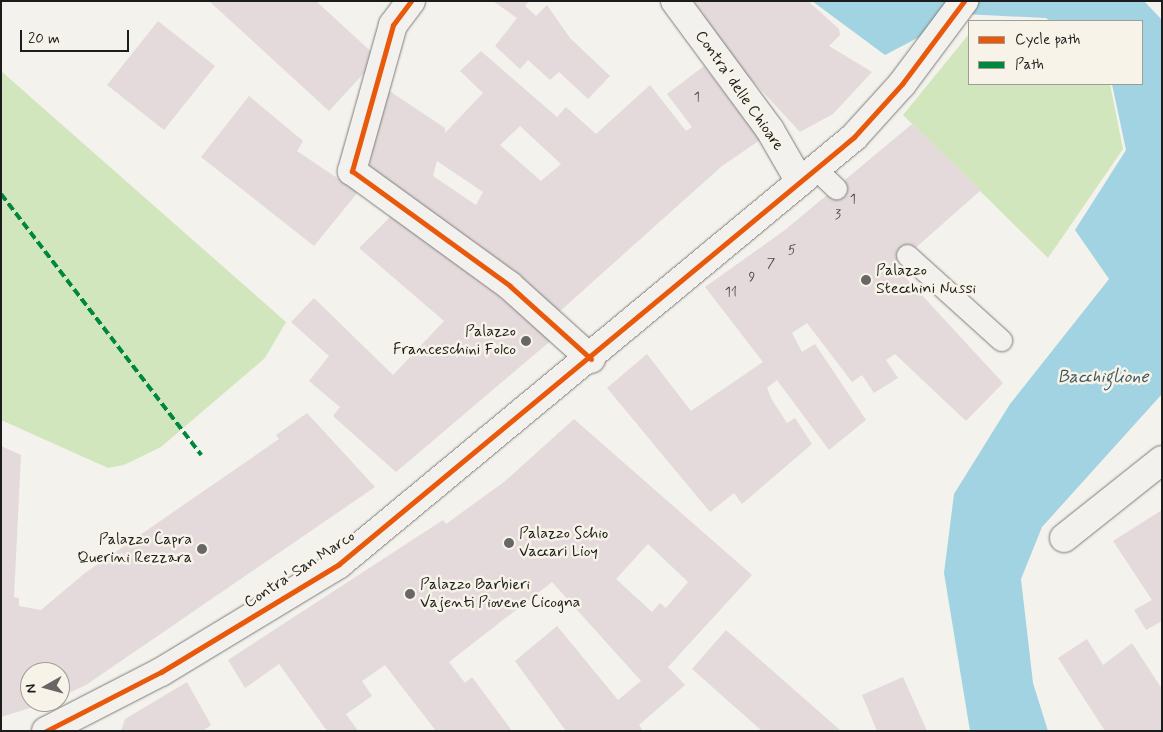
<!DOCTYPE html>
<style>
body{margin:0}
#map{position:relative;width:1163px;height:732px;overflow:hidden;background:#f4f2ec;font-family:Mynerve,sans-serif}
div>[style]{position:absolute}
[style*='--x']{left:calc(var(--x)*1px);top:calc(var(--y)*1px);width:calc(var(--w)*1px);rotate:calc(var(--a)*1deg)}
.green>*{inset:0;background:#d2e6be}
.water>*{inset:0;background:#a1d3e2}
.building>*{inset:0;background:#e4d9db}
.roads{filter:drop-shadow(0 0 1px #7d7c7a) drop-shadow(0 0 1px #7d7c7a)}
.lane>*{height:21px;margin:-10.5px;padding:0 10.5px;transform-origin:10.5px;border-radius:10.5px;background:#f2f1ed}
.street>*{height:28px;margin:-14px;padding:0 14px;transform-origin:14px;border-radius:14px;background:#f2f1ed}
.quiet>*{height:4px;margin-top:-2px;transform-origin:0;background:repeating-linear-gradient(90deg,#00873e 0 8px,transparent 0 12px)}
.cycleway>*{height:5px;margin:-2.5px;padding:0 2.5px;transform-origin:2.5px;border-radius:2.5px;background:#e8590c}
.dots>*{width:14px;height:14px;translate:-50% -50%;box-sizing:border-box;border:2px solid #f7f3e8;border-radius:50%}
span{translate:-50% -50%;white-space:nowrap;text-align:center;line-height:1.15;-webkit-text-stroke:5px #f7f3e8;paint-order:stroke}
.number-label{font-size:14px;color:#4e4b4c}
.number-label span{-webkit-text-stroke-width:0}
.street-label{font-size:16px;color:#1c1c1c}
.poi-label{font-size:16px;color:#1c1c1c}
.left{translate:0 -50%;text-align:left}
.right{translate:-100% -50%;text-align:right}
.water-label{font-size:18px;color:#3e5860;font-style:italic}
.frame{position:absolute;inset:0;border:2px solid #1c1c1c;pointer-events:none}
.legend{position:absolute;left:968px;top:20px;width:175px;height:65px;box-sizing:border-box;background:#f7f3e8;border:1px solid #9f9d96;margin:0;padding:6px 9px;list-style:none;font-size:15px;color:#1c1c1c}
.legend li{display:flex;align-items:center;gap:10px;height:25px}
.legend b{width:25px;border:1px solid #9f9d96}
.north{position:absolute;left:20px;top:662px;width:50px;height:50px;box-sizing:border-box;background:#f7f3e8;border:1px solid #9f9d96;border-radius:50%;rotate:263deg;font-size:14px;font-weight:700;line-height:20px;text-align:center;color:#1c1c1c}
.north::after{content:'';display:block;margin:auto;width:18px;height:22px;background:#686765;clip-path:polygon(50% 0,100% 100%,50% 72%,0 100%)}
.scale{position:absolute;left:20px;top:30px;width:109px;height:22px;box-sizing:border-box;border:2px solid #1c1c1c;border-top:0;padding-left:6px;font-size:15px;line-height:18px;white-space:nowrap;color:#1c1c1c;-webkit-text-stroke:4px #f7f3e8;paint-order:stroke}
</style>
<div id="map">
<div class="green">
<i style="clip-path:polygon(969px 34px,969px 84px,1110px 84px,1123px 149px,1048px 258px,903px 115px)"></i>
<i style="clip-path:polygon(1px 71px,286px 322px,265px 358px,161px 447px,124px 465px,108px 468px,1px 420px)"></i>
</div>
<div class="water">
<i style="clip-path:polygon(812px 1px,1144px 1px,1162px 20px,1162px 394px,1042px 527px,1021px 579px,1033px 683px,1048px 731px,970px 731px,944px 573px,954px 494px,1010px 404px,1109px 279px,1075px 230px,1126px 150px,1112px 84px,1142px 84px,1142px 21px,1050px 21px,1046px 18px,963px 14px,885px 55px)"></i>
</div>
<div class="building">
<i style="clip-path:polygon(209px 1px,316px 1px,378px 58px,329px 111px)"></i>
<i style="clip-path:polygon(493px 1px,529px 1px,525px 6px,536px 16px,547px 5px,570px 38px,610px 76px,588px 99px,559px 72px,550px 80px,528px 60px,520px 69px,495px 46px,517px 18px)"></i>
<i style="clip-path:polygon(694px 1px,808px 1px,839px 29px,840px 35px,829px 46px,872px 72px,833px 114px,800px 132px,734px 61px)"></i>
<i style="clip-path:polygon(158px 21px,215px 66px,164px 130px,107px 85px)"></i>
<i style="clip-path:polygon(evenodd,481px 51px,557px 117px,566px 107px,596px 134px,650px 85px,686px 131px,692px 127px,667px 94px,704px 66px,760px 140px,722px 166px,559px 312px,368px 172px,385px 88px,445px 128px,445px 133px,483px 93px,460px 71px,481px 51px,520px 126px,561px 164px,541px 181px,500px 145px,520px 126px,481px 51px,437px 161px,483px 192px,476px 205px,433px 176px,437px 161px)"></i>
<i style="clip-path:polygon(249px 96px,303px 141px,297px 151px,358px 192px,314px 246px,201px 157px)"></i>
<i style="clip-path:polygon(912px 124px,981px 190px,895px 266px,1003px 383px,966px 421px,895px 354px,886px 360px,898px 378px,874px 393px,862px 375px,852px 382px,807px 323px,792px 333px,802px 352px,815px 344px,866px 420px,829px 450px,777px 380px,767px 388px,772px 400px,787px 423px,795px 418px,812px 444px,742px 504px,734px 493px,710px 512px,607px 388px,647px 354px,691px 411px,763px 362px,705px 287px,785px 230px)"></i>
<i style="clip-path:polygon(392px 215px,554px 338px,396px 472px,333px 416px,340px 407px,309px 381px,329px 356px,291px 322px,314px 298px,393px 375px,444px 321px,359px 248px)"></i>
<i style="clip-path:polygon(307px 413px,375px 487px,86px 685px,60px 697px,60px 672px,30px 672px,30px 702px,49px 702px,1px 717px,1px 446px,21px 455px,14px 597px,19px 598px,19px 606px,41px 610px,85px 573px,279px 439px,276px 435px)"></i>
<i style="clip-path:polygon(evenodd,574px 419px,752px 575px,668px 667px,685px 685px,639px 725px,643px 731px,566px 731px,515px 661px,557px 626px,618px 700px,641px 681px,552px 582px,449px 662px,465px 683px,472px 677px,512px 731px,436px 731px,385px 665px,362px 681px,372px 696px,346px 714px,358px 731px,327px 731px,279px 664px,245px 688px,228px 660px,443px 520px,446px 524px,504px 482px,574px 419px,648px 544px,688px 582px,666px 608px,660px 603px,652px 612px,616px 579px,648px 544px)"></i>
<i style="clip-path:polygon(1162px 510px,1162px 621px,1146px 630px,1134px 610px,1152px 600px,1113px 541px)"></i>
<i style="clip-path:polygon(726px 630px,840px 730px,839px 731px,762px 731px,692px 669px)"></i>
<i style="clip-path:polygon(1087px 639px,1103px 665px,1132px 643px,1162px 689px,1162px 731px,1105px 731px,1058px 658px)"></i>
<i style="clip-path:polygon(903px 677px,927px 731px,877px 731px,862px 695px)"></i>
<i style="clip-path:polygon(187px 682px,211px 725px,203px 731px,121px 731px,125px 719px)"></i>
</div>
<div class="roads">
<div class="lane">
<i style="--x:816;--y:169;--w:28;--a:44"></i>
<i style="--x:907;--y:255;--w:127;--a:42.1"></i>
</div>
<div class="street">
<i style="--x:411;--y:1;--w:30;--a:127"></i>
<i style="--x:393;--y:25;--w:152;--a:105.7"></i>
<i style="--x:352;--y:171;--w:195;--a:36"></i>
<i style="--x:510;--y:286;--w:109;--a:42"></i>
<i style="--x:675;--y:1;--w:160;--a:53.6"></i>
<i style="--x:770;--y:130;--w:60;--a:60"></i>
<i style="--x:1064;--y:538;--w:125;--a:-38.5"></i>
<i style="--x:46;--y:731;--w:129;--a:-27.2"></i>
<i style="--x:161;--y:672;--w:208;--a:-31.2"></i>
<i style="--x:339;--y:564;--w:669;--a:-39.66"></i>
<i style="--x:854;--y:137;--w:72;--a:-47.8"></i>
<i style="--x:902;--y:84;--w:104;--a:-53.2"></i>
</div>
</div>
<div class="quiet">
<i style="--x:1;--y:194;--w:329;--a:52.5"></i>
</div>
<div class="cycleway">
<i style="--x:411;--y:1;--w:30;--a:127"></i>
<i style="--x:393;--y:25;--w:152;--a:105.7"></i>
<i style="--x:352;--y:171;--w:195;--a:36"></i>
<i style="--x:510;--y:286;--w:109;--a:42"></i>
<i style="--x:46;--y:731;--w:129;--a:-27.2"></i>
<i style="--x:161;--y:672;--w:208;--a:-31.2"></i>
<i style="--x:339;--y:564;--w:669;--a:-39.66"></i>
<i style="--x:854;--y:137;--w:72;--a:-47.8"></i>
<i style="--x:902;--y:84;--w:104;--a:-53.2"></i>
</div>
<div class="dots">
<i style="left:866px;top:280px;background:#686765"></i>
<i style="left:526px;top:341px;background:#686765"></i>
<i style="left:509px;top:543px;background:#686765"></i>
<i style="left:202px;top:549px;background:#686765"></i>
<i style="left:410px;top:594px;background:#686765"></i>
</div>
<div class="number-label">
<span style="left:697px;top:97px">1</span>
<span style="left:853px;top:199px">1</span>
<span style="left:838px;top:214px">3</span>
<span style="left:792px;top:250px">5</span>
<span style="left:771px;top:263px">7</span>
<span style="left:752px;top:277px">9</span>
<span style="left:731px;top:292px">11</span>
</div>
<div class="street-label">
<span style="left:739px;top:91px;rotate:55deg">Contra' delle Chioare</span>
<span style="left:300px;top:570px;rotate:-33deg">Contra' San Marco</span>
</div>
<div class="poi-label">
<span class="left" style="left:876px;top:280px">Palazzo<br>Stecchini Nussi</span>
<span class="right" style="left:516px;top:341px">Palazzo<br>Franceschini Folco</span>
<span class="left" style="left:519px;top:543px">Palazzo Schio<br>Vaccari Lioy</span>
<span class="right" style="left:192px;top:549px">Palazzo Capra<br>Querini Rezzara</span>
<span class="left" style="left:420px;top:594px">Palazzo Barbieri<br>Vajenti Piovene Cicogna</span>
</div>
<div class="water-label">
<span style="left:1103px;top:377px">Bacchiglione</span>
</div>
<div class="frame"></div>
<ul class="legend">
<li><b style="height:6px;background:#e8590c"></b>Cycle path</li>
<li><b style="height:6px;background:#00873e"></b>Path</li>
</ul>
<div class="north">N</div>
<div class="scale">20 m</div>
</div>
